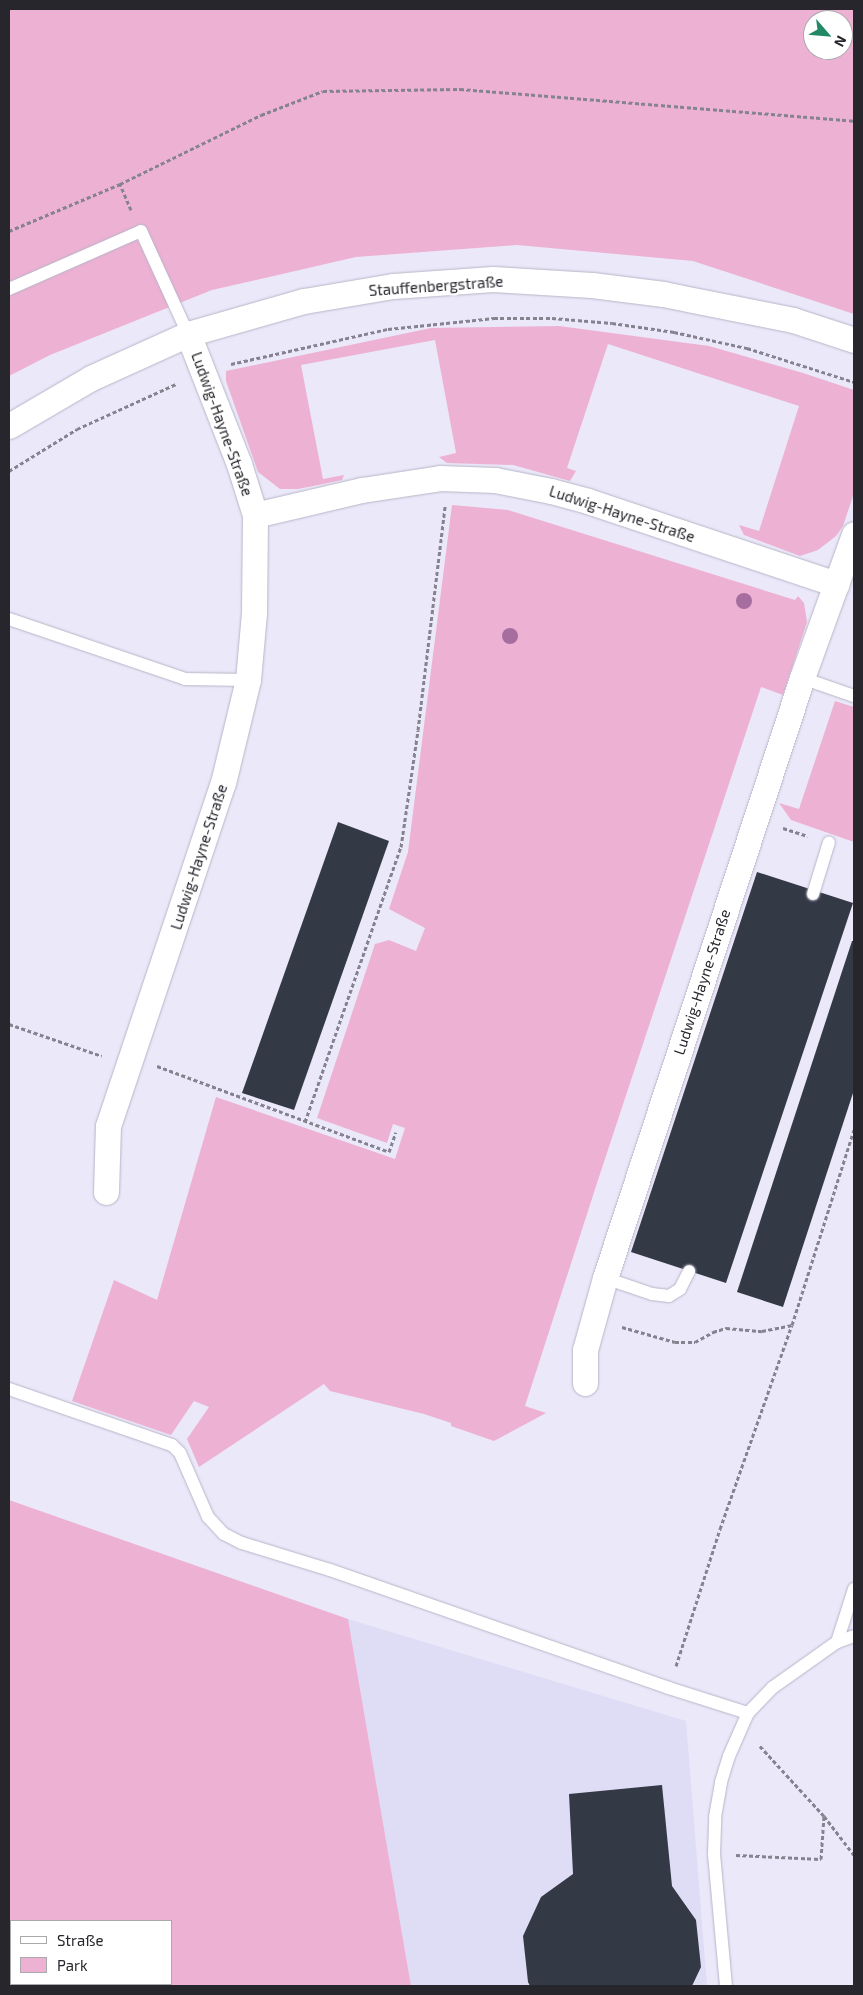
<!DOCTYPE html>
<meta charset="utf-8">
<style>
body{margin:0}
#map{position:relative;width:863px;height:1995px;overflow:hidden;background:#ebe8fa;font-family:"Exo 2",sans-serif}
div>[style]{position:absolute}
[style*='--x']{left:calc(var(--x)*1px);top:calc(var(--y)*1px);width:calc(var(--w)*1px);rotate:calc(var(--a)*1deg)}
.built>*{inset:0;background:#dfdcf5}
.green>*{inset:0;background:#edb1d4}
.building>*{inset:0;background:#343946}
.path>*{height:3px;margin-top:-1.5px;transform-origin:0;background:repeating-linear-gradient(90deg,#85838f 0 4px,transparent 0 6.5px)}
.roads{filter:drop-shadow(0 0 1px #b7b5c6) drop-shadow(0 0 1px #b7b5c6)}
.lane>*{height:12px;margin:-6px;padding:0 6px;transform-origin:6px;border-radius:6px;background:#fff}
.street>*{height:25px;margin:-12.5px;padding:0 12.5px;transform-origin:12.5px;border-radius:12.5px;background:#fff}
.trees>*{width:16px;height:16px;margin:-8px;border-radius:50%;background:#a66e9e}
span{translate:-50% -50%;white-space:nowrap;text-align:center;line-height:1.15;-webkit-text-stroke:5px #fff;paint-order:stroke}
.street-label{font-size:15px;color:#27262c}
.frame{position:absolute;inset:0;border:10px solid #27262c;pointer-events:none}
.legend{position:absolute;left:10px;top:1920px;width:162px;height:65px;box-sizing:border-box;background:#fff;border:1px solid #a9a8ab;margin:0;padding:6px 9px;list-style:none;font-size:15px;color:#27262c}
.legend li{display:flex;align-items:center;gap:10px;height:25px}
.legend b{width:25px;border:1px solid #a9a8ab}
.north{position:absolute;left:803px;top:10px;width:50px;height:50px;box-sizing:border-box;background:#fff;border:1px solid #a9a8ab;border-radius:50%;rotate:117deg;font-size:14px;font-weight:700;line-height:20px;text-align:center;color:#27262c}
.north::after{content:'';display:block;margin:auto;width:18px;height:22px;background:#228965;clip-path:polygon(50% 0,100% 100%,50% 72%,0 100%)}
</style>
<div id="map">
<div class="built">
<i style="clip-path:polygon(348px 1619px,686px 1721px,707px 1986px,411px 1986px)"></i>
</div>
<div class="green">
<i style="clip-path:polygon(evenodd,9px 9px,854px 9px,854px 314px,693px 261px,517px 245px,356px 257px,212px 290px,50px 355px,9px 376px,9px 9px,813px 20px,843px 20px,843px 50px,813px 50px,813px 20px)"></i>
<i style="clip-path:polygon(559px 326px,709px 346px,803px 373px,854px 390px,854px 493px,843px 526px,836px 536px,818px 550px,800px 556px,744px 535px,739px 525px,759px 531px,799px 406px,608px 344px,567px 468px,576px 471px,570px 481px,513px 465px,447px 463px,439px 457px,456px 453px,435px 340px,301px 365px,323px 479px,344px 475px,342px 480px,328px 483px,298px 489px,280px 489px,258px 472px,226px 381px,226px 371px,431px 328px)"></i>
<i style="clip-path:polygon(452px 505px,508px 510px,795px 600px,798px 596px,804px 603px,807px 622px,783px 695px,761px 687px,598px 1180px,525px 1406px,546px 1413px,494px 1441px,451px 1426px,451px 1423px,424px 1414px,330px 1391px,324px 1384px,199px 1467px,187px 1439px,209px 1407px,194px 1401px,171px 1435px,72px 1401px,114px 1280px,157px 1300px,216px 1097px,395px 1159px,405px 1128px,393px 1124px,387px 1143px,317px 1118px,375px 944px,389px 940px,416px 951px,425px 928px,389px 909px,408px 852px)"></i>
<i style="clip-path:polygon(835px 701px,854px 707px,854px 842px,791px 820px,779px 803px,799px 809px)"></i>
<i style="clip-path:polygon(evenodd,9px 1500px,348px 1619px,411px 1986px,9px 1986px,9px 1500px,171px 1921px,171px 1984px,11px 1984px,11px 1921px,171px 1921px)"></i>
</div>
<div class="building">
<i style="clip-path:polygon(338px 822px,389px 841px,294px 1110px,242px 1093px)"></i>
<i style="clip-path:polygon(757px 872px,853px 903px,726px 1283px,631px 1252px)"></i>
<i style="clip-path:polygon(852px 941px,854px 941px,854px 1090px,783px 1307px,737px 1292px)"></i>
<i style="clip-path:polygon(662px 1785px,672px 1886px,696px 1920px,701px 1967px,692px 1986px,530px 1986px,528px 1982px,523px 1936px,541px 1897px,573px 1874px,569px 1794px)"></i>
</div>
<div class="path">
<i style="--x:131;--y:210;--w:28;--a:-113"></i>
<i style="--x:120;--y:184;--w:157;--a:-26.1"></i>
<i style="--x:261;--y:115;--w:66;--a:-21.2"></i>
<i style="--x:323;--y:91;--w:137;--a:-0.8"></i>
<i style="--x:460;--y:89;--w:395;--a:4.6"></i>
<i style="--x:9;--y:231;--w:121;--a:-22.9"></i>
<i style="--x:231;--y:364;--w:161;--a:-12.6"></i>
<i style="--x:388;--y:329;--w:107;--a:-5.9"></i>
<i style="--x:494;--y:318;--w:58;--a:0"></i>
<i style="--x:552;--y:318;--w:60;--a:4.8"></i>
<i style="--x:612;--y:323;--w:63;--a:8.3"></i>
<i style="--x:674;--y:332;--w:75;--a:12.4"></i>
<i style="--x:747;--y:348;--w:112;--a:17.6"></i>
<i style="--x:9;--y:471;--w:80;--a:-31.7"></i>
<i style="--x:77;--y:429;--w:109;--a:-24.4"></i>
<i style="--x:783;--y:828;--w:26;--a:18"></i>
<i style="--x:9;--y:1024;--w:98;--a:19"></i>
<i style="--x:157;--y:1066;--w:247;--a:20.3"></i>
<i style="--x:389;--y:1152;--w:21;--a:-71"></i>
<i style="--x:305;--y:1122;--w:291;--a:-70.8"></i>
<i style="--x:401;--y:847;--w:118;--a:-81.7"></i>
<i style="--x:418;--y:730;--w:226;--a:-83.1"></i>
<i style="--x:622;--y:1327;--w:55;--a:15.8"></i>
<i style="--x:675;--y:1342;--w:20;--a:0"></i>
<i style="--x:695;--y:1342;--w:21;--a:-29"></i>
<i style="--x:713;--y:1332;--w:14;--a:-17"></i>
<i style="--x:726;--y:1328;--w:36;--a:5"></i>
<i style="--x:762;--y:1331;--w:31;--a:-11"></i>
<i style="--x:676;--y:1666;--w:144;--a:-72.2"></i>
<i style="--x:720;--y:1529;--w:216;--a:-70.6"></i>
<i style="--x:792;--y:1325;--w:205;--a:-72.4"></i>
<i style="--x:824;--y:1816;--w:49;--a:52.4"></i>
<i style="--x:736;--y:1855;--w:85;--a:2.7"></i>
<i style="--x:821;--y:1859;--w:43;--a:-86"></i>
<i style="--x:824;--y:1816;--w:96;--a:-132.5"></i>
</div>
<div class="roads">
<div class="lane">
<i style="--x:9;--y:289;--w:144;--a:-23.7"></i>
<i style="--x:141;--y:231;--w:113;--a:65.5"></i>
<i style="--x:9;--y:619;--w:186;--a:18.8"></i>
<i style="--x:185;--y:679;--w:63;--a:0.9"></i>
<i style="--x:802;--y:678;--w:55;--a:19.1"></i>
<i style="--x:813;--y:894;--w:54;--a:-72.9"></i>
<i style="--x:605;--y:1278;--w:50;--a:18.8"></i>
<i style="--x:652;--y:1294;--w:17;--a:7"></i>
<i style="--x:669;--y:1296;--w:13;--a:-32"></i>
<i style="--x:680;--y:1289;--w:20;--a:-63"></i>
<i style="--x:9;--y:1389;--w:172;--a:19"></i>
<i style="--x:172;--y:1445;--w:11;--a:45"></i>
<i style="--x:180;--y:1453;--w:70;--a:66.4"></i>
<i style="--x:208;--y:1517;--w:23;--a:47"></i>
<i style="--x:224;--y:1534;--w:20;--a:27"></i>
<i style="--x:242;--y:1543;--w:92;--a:17.1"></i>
<i style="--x:330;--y:1570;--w:359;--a:19.2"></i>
<i style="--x:669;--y:1688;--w:83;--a:17.6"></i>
<i style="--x:837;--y:1642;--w:56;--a:-72.2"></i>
<i style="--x:726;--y:1986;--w:133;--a:-95.2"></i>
<i style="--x:714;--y:1854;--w:37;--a:-88"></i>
<i style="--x:715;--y:1817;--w:36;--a:-80"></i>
<i style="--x:721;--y:1782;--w:27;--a:-73"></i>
<i style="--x:729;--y:1756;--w:47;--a:-66.2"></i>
<i style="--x:748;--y:1713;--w:35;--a:-46"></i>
<i style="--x:772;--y:1688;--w:80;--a:-35.3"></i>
<i style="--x:837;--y:1642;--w:18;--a:-19"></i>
</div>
<div class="street">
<i style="--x:9;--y:426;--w:95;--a:-30.3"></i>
<i style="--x:91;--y:378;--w:107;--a:-24.4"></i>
<i style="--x:188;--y:334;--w:121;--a:-15.9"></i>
<i style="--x:304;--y:301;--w:90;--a:-9.6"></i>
<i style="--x:393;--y:286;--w:100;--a:-4"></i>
<i style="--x:493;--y:279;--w:99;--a:3.5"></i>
<i style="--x:592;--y:285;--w:72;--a:7.2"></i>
<i style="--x:663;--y:294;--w:133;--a:11.3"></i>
<i style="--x:793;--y:320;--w:64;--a:18.2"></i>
<i style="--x:255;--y:515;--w:110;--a:-13.2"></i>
<i style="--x:362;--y:490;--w:79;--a:-8.7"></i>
<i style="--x:440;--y:478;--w:55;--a:2.1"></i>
<i style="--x:495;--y:480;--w:57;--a:11.1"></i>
<i style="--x:551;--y:491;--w:38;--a:15"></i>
<i style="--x:588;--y:501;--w:262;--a:18.5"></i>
<i style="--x:106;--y:1192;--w:66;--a:-88.3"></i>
<i style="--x:108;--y:1126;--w:362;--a:-71.5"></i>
<i style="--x:223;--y:783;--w:106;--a:-76.4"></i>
<i style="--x:248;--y:680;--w:67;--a:-84.9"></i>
<i style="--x:254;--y:613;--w:98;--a:-89.4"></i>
<i style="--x:255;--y:515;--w:53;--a:-107.4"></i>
<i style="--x:239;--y:464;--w:140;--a:-111.4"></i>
<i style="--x:585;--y:1383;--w:33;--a:-90"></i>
<i style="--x:585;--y:1350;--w:75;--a:-74.5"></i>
<i style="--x:605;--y:1278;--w:632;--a:-71.82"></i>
<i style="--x:802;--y:678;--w:153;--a:-70.1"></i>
</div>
</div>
<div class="trees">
<i style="left:744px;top:601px"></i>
<i style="left:510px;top:636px"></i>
</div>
<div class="street-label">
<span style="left:436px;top:286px;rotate:-4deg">Stauffenbergstraße</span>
<span style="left:222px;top:424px;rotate:70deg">Ludwig-Hayne-Straße</span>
<span style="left:622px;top:514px;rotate:18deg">Ludwig-Hayne-Straße</span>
<span style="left:199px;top:857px;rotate:-72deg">Ludwig-Hayne-Straße</span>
<span style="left:702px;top:982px;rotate:-72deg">Ludwig-Hayne-Straße</span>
</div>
<div class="frame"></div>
<ul class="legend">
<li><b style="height:6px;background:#fff"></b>Straße</li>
<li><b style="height:14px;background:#edb1d4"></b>Park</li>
</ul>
<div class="north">N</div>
</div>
